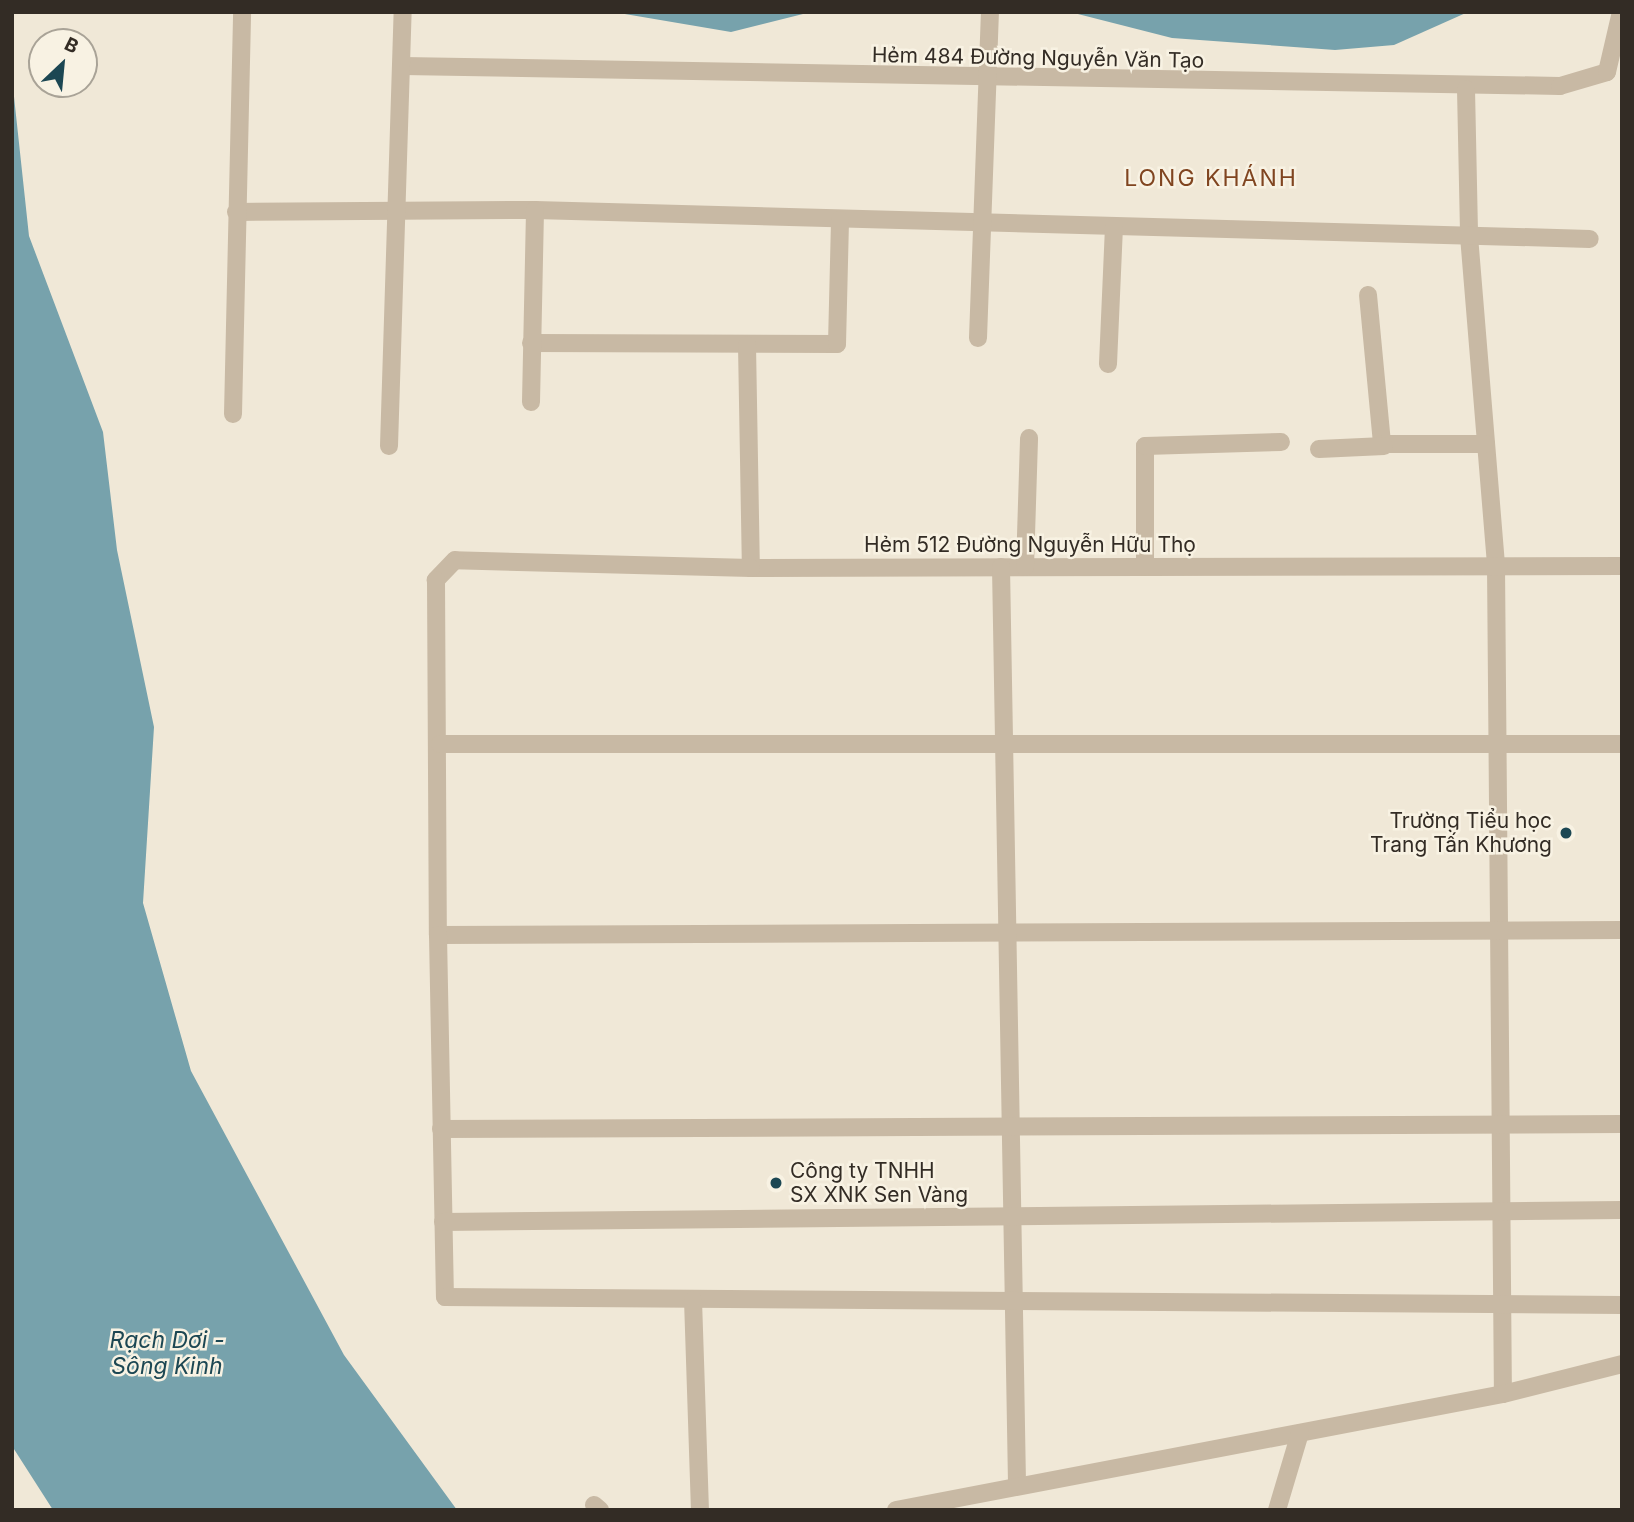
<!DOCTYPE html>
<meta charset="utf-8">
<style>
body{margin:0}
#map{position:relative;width:1634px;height:1522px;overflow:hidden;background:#f0e8d7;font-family:Inter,sans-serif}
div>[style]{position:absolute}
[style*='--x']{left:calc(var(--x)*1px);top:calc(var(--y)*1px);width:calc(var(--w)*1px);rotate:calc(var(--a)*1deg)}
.water>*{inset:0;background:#77a2ac}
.minor>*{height:18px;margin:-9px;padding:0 9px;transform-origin:9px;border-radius:9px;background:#c8b9a4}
.dots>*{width:19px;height:19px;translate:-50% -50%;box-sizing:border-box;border:4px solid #f8f2e3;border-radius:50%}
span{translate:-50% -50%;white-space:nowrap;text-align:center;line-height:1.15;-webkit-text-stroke:5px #f8f2e3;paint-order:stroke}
.street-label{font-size:21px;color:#332c25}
.poi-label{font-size:21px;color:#332c25}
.right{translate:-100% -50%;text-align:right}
.left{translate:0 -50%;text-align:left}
.neighbourhood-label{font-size:23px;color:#804520;letter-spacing:2px}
.water-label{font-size:23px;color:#1c4753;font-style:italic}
.frame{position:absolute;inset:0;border:14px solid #332c25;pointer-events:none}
.north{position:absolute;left:28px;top:28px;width:70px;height:70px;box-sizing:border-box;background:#f8f2e3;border:2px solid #a9a397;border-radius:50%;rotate:26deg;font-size:19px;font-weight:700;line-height:28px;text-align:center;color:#332c25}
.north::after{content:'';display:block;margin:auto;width:24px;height:32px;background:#1c4753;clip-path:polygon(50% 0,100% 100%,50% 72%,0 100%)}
</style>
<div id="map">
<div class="water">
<i style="clip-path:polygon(613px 12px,811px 12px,731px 32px)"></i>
<i style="clip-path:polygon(1070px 12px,1468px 12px,1394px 45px,1335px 50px,1172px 38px)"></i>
<i style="clip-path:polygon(12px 78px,29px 236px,103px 432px,117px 550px,154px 727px,143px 903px,191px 1071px,344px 1355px,457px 1510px,53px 1510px,12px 1446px)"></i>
</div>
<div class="minor">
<i style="--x:403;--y:66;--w:1157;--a:0.99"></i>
<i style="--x:1560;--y:86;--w:49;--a:-16.6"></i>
<i style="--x:1607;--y:72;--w:62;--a:-76.9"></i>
<i style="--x:1466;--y:89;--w:147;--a:88.8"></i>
<i style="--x:1469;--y:236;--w:331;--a:85.3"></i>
<i style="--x:1496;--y:566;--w:828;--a:89.52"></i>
<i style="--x:236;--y:212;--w:299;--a:-0.4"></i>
<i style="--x:535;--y:210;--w:1055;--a:1.57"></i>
<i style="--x:1368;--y:295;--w:150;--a:84.6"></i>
<i style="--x:1382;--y:444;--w:104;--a:0"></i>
<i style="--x:978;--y:338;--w:326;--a:-87.9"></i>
<i style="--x:531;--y:343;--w:306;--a:0.2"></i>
<i style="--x:837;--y:344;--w:124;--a:-88.6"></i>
<i style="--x:747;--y:345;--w:223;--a:89"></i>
<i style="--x:1108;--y:364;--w:137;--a:-87.5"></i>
<i style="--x:531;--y:402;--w:192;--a:-88.8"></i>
<i style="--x:233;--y:414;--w:402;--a:-88.7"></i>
<i style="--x:389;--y:446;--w:434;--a:-88.2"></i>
<i style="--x:1319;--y:449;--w:65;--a:-2.6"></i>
<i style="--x:1622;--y:566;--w:871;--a:179.87"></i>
<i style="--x:751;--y:568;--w:296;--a:-178.5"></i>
<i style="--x:455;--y:560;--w:28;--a:134"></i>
<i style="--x:436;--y:580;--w:355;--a:89.7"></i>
<i style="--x:438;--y:935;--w:1184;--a:-0.24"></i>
<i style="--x:1001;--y:567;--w:919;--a:89"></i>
<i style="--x:1025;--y:567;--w:129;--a:-88.2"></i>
<i style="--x:1145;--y:567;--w:121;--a:-90"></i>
<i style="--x:1145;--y:446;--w:136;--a:-1.7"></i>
<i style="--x:440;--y:744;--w:1182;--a:0"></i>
<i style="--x:438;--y:935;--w:362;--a:88.9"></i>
<i style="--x:445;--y:1297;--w:1177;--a:0.39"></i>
<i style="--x:441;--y:1129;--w:1181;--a:-0.24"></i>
<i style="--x:443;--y:1222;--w:1179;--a:-0.58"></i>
<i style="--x:693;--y:1300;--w:210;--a:88.1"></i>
<i style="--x:594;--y:1505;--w:8;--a:40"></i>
<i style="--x:896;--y:1510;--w:618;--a:-10.82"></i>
<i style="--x:1503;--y:1394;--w:123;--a:-14.1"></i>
<i style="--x:1277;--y:1510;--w:80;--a:-73.4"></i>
</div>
<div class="dots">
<i style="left:1566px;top:833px;background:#1c4753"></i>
<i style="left:776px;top:1183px;background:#1c4753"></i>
</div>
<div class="street-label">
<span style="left:1038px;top:58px;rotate:1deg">Hẻm 484 Đường Nguyễn Văn Tạo</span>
<span style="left:1030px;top:545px">Hẻm 512 Đường Nguyễn Hữu Thọ</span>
</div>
<div class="poi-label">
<span class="right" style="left:1552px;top:833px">Trường Tiểu học<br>Trang Tấn Khương</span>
<span class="left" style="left:790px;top:1183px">Công ty TNHH<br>SX XNK Sen Vàng</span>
</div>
<div class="neighbourhood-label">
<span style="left:1211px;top:178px">LONG KHÁNH</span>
</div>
<div class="water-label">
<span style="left:167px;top:1353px">Rạch Dơi -<br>Sông Kinh</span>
</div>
<div class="frame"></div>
<div class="north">B</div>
</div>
